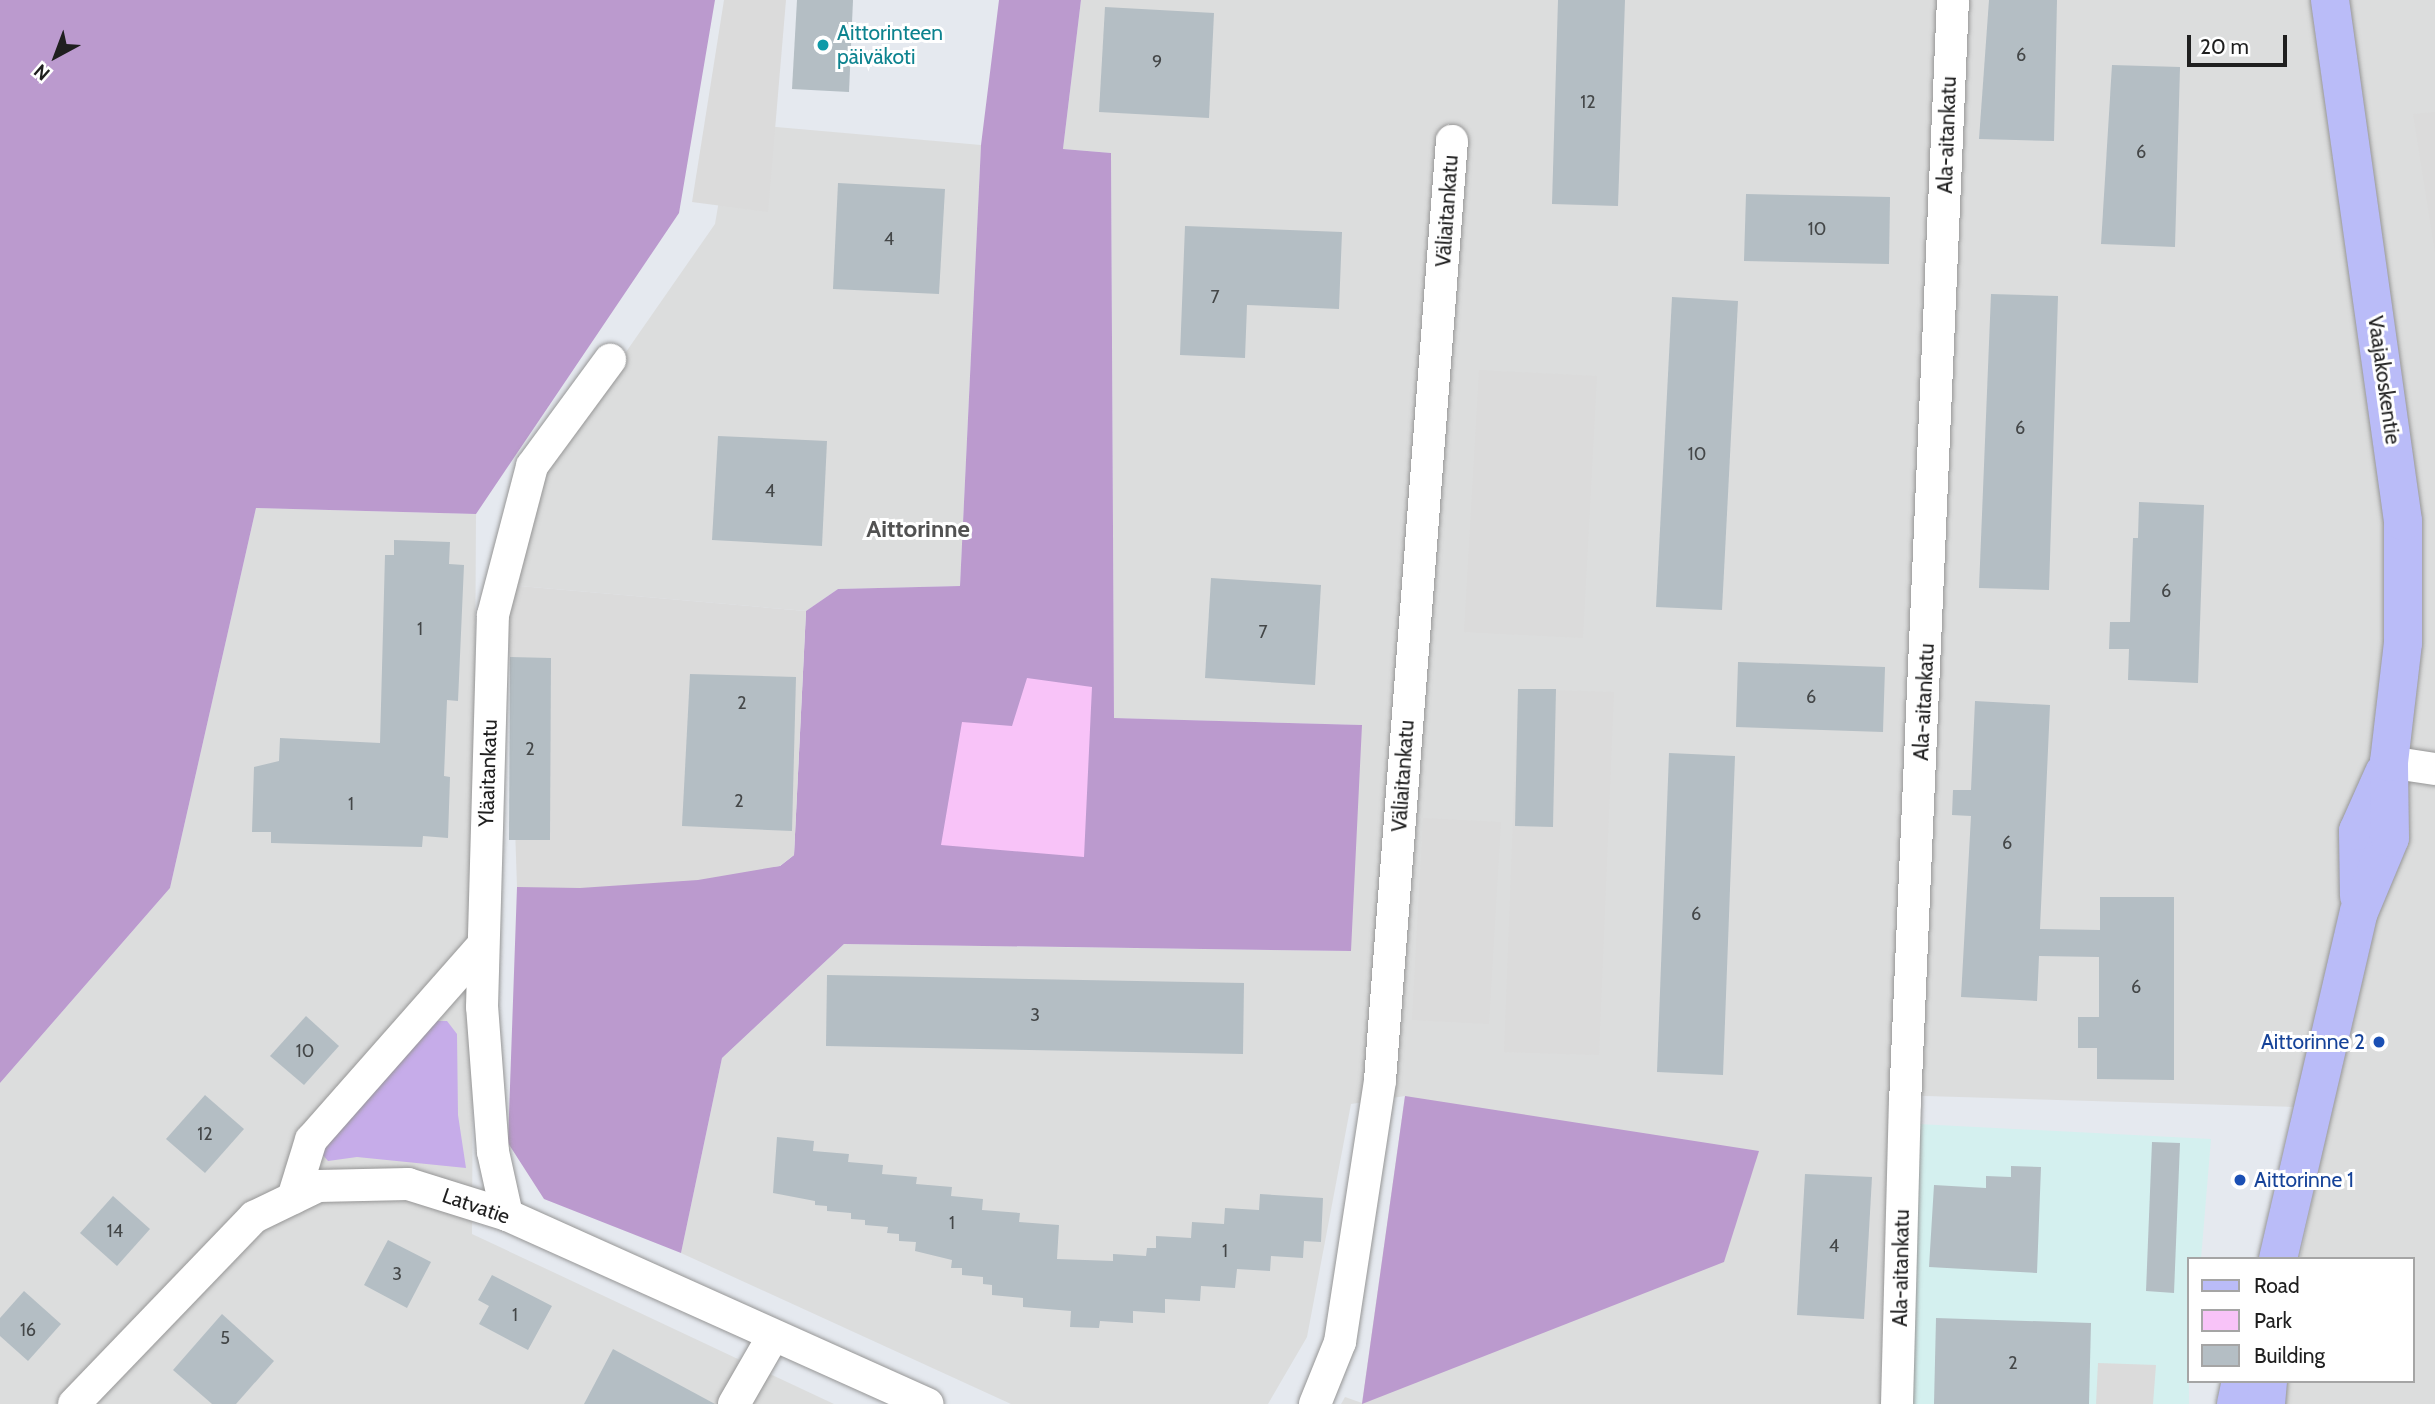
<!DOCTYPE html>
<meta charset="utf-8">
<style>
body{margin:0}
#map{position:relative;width:2435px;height:1404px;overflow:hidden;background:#e5e9ef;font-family:Cabin,sans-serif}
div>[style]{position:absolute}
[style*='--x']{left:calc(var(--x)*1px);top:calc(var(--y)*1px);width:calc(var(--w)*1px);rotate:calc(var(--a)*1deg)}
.residential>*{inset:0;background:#dcdddd}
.commercial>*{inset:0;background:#d4f0ef}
.grass>*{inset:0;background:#c6ace9}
.forest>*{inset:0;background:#bb9ace}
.park>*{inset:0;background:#f8c3f8}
.parking>*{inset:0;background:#dbdbdb}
.building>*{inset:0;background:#b4bec4}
.roads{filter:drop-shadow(0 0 2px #969696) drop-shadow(0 0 2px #969696)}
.minor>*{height:32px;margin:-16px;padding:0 16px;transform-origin:16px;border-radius:16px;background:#fff}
.secondary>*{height:38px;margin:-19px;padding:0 19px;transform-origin:19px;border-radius:19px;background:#babcf8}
.dots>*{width:19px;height:19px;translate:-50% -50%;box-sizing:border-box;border:4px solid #fff;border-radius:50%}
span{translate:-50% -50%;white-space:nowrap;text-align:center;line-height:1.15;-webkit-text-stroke:6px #fff;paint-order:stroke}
.number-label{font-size:18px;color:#444748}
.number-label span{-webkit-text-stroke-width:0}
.culture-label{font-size:21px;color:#0d838f}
.left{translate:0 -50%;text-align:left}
.street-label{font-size:21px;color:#1f1f1f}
.transit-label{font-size:21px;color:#164399}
.right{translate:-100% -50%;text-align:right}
.quarter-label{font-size:24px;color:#525252;font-weight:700}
.legend{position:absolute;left:2187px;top:1257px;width:228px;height:126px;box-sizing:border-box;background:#fff;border:2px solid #a5a5a5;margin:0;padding:9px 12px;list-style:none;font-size:21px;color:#1f1f1f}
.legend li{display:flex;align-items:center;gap:14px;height:35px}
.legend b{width:35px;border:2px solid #a5a5a5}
.north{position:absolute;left:21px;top:21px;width:70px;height:70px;-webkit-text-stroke:5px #fff;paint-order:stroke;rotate:221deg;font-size:19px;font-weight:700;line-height:28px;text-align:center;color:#1f1f1f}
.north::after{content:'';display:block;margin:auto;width:24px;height:32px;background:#1f1f1f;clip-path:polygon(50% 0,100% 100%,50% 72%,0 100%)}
.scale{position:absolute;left:2187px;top:35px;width:100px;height:32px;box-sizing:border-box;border:4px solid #1f1f1f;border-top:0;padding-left:9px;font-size:21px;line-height:24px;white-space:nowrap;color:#1f1f1f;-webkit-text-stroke:5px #fff;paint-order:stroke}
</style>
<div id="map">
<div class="residential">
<i style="clip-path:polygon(1081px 0,2435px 0,2435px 1404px,2268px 1404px,2273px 1381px,2412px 1381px,2412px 1259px,2300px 1259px,2331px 1108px,1893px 1095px,1884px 1404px,1341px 1404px,1345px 1397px,1362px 1403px,1405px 1096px,1351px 1104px,1307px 1337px,1268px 1404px,1011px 1404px,681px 1253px,722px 1058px,844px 944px,1350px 951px,1361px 725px,1114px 718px,1111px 153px,1063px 149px)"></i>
<i style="clip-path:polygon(732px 123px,981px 145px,960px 586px,838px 589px,806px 611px,507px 585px,546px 467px,715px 224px)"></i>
<i style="clip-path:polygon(256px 508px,476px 514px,472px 1234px,834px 1404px,0 1404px,0 1083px,170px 888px)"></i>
</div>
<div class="commercial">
<i style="clip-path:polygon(1918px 1124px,2211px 1139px,2201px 1259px,2188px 1259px,2189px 1404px,1910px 1404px)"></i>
</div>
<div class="grass">
<i style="clip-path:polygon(432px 1021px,447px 1021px,457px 1034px,458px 1115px,466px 1168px,357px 1157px,328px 1161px,322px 1154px,349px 1111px)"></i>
</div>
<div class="forest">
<i style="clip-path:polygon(0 0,715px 0,679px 213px,476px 514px,256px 508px,170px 888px,0 1083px)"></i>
<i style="clip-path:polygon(999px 0,1081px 0,1063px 149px,1111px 153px,1114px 718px,1362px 725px,1351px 951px,844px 944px,722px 1058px,681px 1253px,544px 1199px,508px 1143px,517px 887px,780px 866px,794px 855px,806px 611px,838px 589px,960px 586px,981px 145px)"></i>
<i style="clip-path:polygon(1405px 1096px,1759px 1151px,1724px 1262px,1362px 1404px)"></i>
</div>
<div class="park">
<i style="clip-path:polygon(1027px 678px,1092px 687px,1084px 857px,941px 845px,962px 722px,1012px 726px)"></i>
</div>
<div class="parking">
<i style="clip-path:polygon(724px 0,786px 0,768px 212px,692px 202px)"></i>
<i style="clip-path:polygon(2435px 112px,2435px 253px,2413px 114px)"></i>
<i style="clip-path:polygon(1479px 370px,1597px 376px,1583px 638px,1464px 632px)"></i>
<i style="clip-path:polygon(507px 585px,806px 611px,794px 855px,780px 866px,698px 880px,580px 888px,517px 887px)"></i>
<i style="clip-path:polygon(1518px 689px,1614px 692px,1599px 1055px,1504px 1052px)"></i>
<i style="clip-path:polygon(1423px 818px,1501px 822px,1489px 1024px,1412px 1020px)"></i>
<i style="clip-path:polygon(2098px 1363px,2156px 1365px,2153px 1404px,2096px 1404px)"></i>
</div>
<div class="building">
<i style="clip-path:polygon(797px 0,853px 0,849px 92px,792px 89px)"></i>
<i style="clip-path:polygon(1558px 0,1625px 0,1618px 206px,1552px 204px)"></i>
<i style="clip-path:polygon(1989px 0,2057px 0,2054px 141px,1979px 139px)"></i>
<i style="clip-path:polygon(1105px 7px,1214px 13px,1209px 118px,1099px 112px)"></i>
<i style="clip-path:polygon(2112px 65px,2180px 67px,2175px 247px,2101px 244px)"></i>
<i style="clip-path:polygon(838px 183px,945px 189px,939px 294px,833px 289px)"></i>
<i style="clip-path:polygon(1746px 194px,1890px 197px,1889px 264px,1744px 261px)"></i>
<i style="clip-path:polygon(1185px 226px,1342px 232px,1339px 309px,1247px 305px,1245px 358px,1180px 355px)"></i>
<i style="clip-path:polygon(1991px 294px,2058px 296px,2049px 590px,1979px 588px)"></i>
<i style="clip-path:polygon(1672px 297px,1738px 301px,1722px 610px,1656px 607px)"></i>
<i style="clip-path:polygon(718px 436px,827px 441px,822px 546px,712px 540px)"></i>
<i style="clip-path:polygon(2139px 502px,2204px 505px,2198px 683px,2128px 680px,2129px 649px,2109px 649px,2110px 622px,2130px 622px,2133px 538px,2138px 538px)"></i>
<i style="clip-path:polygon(394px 540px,450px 542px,449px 564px,464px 565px,458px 701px,447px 700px,444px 776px,450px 777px,448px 838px,423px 836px,422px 847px,271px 843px,271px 832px,252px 832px,254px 767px,279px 761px,280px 738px,380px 743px,385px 555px,394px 555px)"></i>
<i style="clip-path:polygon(1211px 578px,1321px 585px,1315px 685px,1205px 678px)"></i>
<i style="clip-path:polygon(510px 657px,551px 658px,550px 840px,509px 840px)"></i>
<i style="clip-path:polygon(1738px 662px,1885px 667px,1883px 732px,1736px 727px)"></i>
<i style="clip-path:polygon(690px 674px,796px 677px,792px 831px,682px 826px)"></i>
<i style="clip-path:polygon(1518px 689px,1556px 689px,1553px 827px,1515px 826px)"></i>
<i style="clip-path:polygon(1975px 701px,2050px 705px,2040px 929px,2100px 930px,2100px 897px,2174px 897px,2174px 1080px,2097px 1079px,2097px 1048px,2078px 1048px,2078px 1017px,2099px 1017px,2099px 957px,2039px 956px,2037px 1001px,1961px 997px,1971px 816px,1952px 815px,1953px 790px,1971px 790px)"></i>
<i style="clip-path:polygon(1669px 753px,1735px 756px,1723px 1075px,1657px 1072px)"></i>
<i style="clip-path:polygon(827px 975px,1244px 983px,1243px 1054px,826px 1046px)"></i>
<i style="clip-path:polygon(306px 1016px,339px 1046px,304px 1085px,270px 1056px)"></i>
<i style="clip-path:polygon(205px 1095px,244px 1129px,205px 1173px,166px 1139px)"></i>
<i style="clip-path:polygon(777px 1137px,814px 1141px,813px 1151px,849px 1154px,848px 1162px,883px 1165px,882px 1174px,917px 1177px,916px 1184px,952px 1187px,951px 1196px,983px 1199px,982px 1210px,1020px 1213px,1019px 1222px,1059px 1225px,1057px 1259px,1113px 1261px,1113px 1254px,1146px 1256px,1147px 1248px,1156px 1248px,1156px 1236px,1191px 1238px,1192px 1222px,1224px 1224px,1225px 1208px,1259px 1210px,1260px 1194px,1323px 1198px,1321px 1242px,1304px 1241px,1303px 1258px,1271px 1256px,1270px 1271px,1237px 1269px,1235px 1288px,1201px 1286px,1200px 1301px,1165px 1299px,1165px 1313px,1133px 1311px,1133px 1323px,1100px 1321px,1099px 1328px,1070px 1327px,1071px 1311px,1023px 1307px,1023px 1298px,992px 1295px,992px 1285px,983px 1284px,983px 1277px,962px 1275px,962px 1268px,951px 1268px,952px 1260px,915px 1251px,916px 1242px,899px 1241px,899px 1234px,887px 1233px,888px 1227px,865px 1225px,865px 1220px,851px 1219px,851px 1213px,827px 1211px,827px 1206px,815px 1205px,815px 1201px,773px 1193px)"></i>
<i style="clip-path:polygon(2152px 1142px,2180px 1143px,2174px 1293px,2146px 1291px)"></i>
<i style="clip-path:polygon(2011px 1166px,2041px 1167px,2037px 1273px,1929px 1267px,1934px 1185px,1986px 1188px,1986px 1176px,2011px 1177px)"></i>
<i style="clip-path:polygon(1805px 1174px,1872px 1177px,1864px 1319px,1797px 1315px)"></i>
<i style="clip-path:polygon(113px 1196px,150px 1229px,117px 1266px,80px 1233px)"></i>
<i style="clip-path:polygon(388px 1240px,431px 1262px,407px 1308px,364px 1285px)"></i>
<i style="clip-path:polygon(492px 1275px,552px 1306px,528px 1350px,479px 1324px,489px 1306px,478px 1300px)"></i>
<i style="clip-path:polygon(24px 1291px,61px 1324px,28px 1361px,0 1336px,0 1318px)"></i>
<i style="clip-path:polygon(222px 1314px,274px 1361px,236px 1404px,212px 1404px,173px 1370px)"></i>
<i style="clip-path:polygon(1936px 1318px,2091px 1323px,2089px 1404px,1934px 1404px)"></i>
<i style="clip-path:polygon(613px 1349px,715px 1404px,584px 1404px)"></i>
</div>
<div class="roads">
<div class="minor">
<i style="--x:2389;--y:762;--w:47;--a:8.7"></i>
<i style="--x:293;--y:1198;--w:61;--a:-72.8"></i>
<i style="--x:311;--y:1140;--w:260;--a:-48.6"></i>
<i style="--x:507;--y:1215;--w:65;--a:-102.5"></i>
<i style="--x:493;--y:1152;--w:145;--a:-94.3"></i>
<i style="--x:482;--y:1007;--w:392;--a:-88.4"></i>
<i style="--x:493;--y:615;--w:154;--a:-75.3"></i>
<i style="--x:532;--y:466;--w:132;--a:-53.7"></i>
<i style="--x:74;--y:1404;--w:260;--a:-46.1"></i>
<i style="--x:254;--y:1217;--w:71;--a:-25.8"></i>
<i style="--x:318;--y:1186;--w:90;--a:-1.3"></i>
<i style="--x:408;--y:1184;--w:104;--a:17.4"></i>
<i style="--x:507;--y:1215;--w:461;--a:24.2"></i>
<i style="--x:734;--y:1404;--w:76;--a:-60.1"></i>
<i style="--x:1315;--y:1404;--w:67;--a:-68"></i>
<i style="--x:1340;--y:1342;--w:265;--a:-81.3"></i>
<i style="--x:1380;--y:1080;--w:942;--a:-85.62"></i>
<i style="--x:1897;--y:1404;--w:301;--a:-88.5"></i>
<i style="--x:1905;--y:1103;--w:1104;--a:-87.51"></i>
</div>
<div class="secondary">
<i style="--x:2359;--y:896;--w:65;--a:-90.9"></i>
<i style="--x:2358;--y:831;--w:64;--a:-65.9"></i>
<i style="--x:2278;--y:1259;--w:356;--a:-76.9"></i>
<i style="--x:2359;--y:912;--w:80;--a:-67.3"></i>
<i style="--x:2390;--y:838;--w:76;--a:-90.8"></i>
<i style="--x:2389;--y:762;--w:120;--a:-83.3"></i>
<i style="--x:2403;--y:643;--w:122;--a:-90"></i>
<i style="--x:2403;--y:521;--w:526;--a:-97.98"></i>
<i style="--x:2236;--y:1404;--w:24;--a:-78"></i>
<i style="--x:2266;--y:1404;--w:23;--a:-85"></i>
</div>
</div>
<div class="dots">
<i style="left:823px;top:45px;background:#0f9aa8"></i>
<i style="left:2379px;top:1042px;background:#1a4fb4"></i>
<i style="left:2240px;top:1180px;background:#1a4fb4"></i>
</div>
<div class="number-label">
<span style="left:2021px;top:55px">6</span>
<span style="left:1157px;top:62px">9</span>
<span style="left:1588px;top:102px">12</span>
<span style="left:2141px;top:152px">6</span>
<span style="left:1817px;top:229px">10</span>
<span style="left:889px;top:239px">4</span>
<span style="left:1215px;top:297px">7</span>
<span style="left:2020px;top:428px">6</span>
<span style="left:1697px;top:454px">10</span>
<span style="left:770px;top:491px">4</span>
<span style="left:2166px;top:591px">6</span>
<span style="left:420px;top:629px">1</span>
<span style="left:1263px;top:632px">7</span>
<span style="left:1811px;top:697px">6</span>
<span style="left:742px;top:703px">2</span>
<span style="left:530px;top:749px">2</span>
<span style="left:739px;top:801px">2</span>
<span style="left:351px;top:804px">1</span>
<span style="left:2007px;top:843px">6</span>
<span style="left:1696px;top:914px">6</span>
<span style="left:2136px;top:987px">6</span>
<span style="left:1035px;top:1015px">3</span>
<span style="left:305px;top:1051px">10</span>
<span style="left:205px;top:1134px">12</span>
<span style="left:952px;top:1223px">1</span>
<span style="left:115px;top:1231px">14</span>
<span style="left:1834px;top:1246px">4</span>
<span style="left:1225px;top:1251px">1</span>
<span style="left:397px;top:1274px">3</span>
<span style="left:515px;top:1315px">1</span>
<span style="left:28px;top:1330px">16</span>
<span style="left:225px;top:1338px">5</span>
<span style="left:2013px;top:1363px">2</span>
</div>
<div class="culture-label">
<span class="left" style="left:837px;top:45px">Aittorinteen<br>päiväkoti</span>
</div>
<div class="street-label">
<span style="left:1947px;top:135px;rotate:-88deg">Ala-aitankatu</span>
<span style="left:1447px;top:211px;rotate:-86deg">Väliaitankatu</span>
<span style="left:2384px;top:380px;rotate:82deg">Vaajakoskentie</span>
<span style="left:1924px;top:702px;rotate:-87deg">Ala-aitankatu</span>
<span style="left:488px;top:773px;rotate:-88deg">Yläaitankatu</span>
<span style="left:1403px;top:776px;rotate:-86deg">Väliaitankatu</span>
<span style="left:476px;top:1206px;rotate:19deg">Latvatie</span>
<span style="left:1901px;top:1268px;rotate:-89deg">Ala-aitankatu</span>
</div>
<div class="transit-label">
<span class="right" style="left:2365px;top:1042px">Aittorinne 2</span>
<span class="left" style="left:2254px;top:1180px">Aittorinne 1</span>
</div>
<div class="quarter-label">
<span style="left:918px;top:529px">Aittorinne</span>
</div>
<ul class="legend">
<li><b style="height:9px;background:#babcf8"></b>Road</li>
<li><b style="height:19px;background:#f8c3f8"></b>Park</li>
<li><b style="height:19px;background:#b4bec4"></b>Building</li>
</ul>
<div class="north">N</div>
<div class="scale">20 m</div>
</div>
